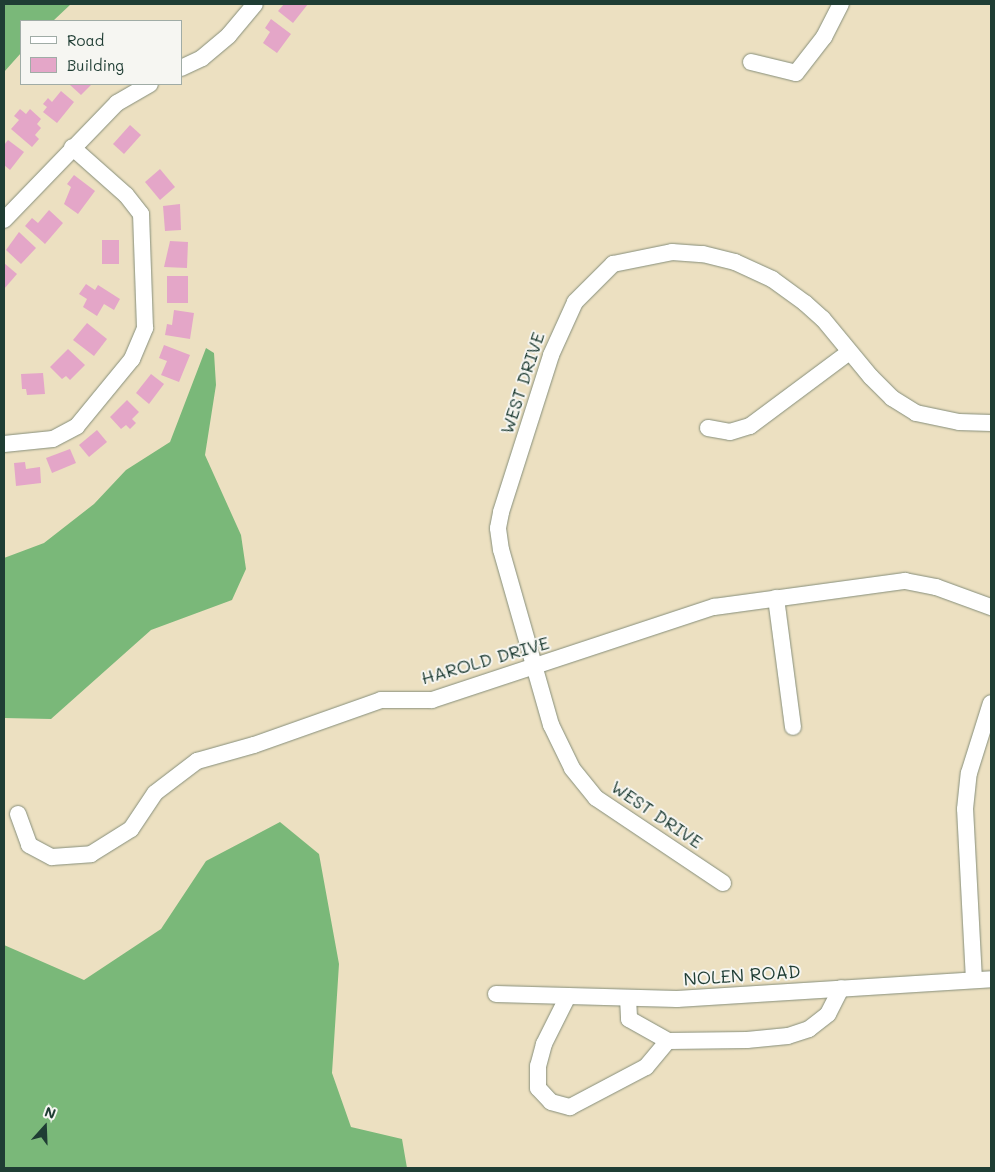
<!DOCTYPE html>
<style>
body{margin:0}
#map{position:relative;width:995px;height:1172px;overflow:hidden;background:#ece0c1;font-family:Mali,sans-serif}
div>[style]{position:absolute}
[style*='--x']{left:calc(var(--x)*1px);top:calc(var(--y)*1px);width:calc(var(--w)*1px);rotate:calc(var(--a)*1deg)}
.forest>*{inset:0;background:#7ab879}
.building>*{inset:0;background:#e4a6c8}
.roads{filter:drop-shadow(0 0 1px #868e7a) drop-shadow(0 0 1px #868e7a)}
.minor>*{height:16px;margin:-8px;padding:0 8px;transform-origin:8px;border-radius:8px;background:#fff}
span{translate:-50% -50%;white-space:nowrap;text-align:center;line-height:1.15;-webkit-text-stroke:4px #f6f6f2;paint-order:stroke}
.street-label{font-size:18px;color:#1f3d34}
.frame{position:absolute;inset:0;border:5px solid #1f3d34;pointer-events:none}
.legend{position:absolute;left:20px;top:20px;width:162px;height:65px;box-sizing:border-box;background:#f6f6f2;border:1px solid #a0aca6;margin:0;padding:6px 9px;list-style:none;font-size:15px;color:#1f3d34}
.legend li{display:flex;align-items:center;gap:10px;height:25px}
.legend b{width:25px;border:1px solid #a0aca6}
.north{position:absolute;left:20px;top:1102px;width:50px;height:50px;-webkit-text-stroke:4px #f6f6f2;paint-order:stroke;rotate:20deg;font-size:14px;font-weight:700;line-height:20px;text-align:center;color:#1f3d34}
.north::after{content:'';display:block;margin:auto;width:18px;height:22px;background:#1f3d34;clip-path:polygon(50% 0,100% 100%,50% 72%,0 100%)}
</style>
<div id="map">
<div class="forest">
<i style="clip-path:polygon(4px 4px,71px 4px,53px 21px,21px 21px,21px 53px,4px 72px)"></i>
<i style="clip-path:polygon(206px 348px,214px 353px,216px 385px,205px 455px,241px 535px,246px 569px,232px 600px,151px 630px,51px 719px,4px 718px,4px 558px,44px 543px,94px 504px,126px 470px,170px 442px)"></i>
<i style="clip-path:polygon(280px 822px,319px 854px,339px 964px,332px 1073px,351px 1127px,402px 1139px,407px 1168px,4px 1168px,4px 945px,84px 980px,161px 929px,206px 861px)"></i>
</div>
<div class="building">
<i style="clip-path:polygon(284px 4px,308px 4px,293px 23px,278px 11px)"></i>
<i style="clip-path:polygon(271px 19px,291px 34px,277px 53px,263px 43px,270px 32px,265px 28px)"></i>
<i style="clip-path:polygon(69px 84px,92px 84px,81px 95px)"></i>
<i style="clip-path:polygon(61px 91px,74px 102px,57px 123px,43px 112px,47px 107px,43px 104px,48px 98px,52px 102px)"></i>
<i style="clip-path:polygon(20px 109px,26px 114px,30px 109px,41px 119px,37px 124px,41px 128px,35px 135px,39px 139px,32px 147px,11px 129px,19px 120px,14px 116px)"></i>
<i style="clip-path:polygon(130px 125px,141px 135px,124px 154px,113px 144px)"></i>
<i style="clip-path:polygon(8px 140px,24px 152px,10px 170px,4px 165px,4px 145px)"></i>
<i style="clip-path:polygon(160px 169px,175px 187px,160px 200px,145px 182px)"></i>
<i style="clip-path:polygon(74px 175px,95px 191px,78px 214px,64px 204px,71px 187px,67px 184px)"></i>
<i style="clip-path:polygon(180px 204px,181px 230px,165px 231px,163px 206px)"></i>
<i style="clip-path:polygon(49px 210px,63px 223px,45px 244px,25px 226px,32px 218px,38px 223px)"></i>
<i style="clip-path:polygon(19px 232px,36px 248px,21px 264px,6px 250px)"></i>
<i style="clip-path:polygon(102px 240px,119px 240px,119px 264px,102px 264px)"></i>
<i style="clip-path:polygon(170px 241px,188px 242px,187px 268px,164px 267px)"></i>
<i style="clip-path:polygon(4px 263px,17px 274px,4px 289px)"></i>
<i style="clip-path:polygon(167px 276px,188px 276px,188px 303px,167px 303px)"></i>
<i style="clip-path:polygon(86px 284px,95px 290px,98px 285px,120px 299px,114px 310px,104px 304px,97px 316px,83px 307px,87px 299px,79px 294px)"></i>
<i style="clip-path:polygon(174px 310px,194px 313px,190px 339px,165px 335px,167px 324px,172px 325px)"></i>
<i style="clip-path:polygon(87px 323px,107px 339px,94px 356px,73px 340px)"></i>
<i style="clip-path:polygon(164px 345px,190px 355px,179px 382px,161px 375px,167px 361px,159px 358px)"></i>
<i style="clip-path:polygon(68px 349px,85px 365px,70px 380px,66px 376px,62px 379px,50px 367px)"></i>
<i style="clip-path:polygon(43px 373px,45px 394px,27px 395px,26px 389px,22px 389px,21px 374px)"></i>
<i style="clip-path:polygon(151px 374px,164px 384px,149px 404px,136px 393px)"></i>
<i style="clip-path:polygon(127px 400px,139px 412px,132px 419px,136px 423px,130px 429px,126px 425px,121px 429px,110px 417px)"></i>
<i style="clip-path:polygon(97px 430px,107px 442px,89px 457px,79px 445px)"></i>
<i style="clip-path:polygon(70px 449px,76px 463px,52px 473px,46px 458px)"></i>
<i style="clip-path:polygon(25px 462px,26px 469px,40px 467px,41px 483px,16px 486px,14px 463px)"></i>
</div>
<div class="roads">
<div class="minor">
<i style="--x:751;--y:62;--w:46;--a:13.7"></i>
<i style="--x:796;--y:73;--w:46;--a:-52.1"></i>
<i style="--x:824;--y:37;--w:37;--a:-63"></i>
<i style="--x:181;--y:68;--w:23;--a:-25"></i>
<i style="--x:202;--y:58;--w:35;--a:-40"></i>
<i style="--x:229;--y:35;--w:40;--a:-50"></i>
<i style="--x:4;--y:220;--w:163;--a:-46"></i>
<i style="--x:117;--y:103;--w:38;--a:-30"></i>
<i style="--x:708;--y:428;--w:22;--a:10"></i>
<i style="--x:730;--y:432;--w:21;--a:-17"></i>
<i style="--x:750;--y:426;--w:122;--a:-36.7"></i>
<i style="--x:4;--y:444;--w:49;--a:-5.8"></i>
<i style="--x:53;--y:439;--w:27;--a:-28"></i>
<i style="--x:77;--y:426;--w:87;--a:-50.6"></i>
<i style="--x:132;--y:359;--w:34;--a:-67"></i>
<i style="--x:145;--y:328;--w:114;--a:-92"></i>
<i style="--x:141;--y:214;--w:24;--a:-128"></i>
<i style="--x:126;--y:195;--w:72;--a:-138.4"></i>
<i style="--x:776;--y:598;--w:130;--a:82.5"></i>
<i style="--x:18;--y:814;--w:33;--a:70"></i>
<i style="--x:29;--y:845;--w:26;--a:28"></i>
<i style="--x:52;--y:857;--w:39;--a:-4"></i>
<i style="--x:91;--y:854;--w:47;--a:-32"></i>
<i style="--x:131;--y:829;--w:43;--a:-56.3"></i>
<i style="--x:155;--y:793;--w:53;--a:-37.3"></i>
<i style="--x:197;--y:761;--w:59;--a:-15.7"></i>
<i style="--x:254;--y:745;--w:135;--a:-19.5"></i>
<i style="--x:381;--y:700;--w:51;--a:0"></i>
<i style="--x:432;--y:700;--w:297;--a:-18.3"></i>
<i style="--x:714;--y:607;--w:193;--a:-7.8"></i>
<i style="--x:905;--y:581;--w:32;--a:11"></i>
<i style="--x:936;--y:587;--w:59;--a:20"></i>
<i style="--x:723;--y:883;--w:153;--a:-146.2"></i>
<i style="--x:596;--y:798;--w:38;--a:-129"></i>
<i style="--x:572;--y:768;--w:48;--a:-116"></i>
<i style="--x:551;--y:725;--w:182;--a:-105.9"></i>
<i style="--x:501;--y:550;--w:22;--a:-98"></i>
<i style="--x:498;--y:528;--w:16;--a:-79"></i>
<i style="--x:501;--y:512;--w:165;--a:-72.3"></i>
<i style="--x:551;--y:355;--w:58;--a:-65.6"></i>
<i style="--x:575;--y:302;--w:54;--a:-45"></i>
<i style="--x:613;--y:264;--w:60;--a:-11.5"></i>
<i style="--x:672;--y:252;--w:31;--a:4"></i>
<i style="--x:703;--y:254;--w:33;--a:14"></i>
<i style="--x:735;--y:262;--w:41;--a:24.7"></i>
<i style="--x:772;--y:279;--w:41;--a:36"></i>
<i style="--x:805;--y:303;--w:24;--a:42"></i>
<i style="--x:823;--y:319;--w:75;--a:50.4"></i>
<i style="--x:871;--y:377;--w:30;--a:45"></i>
<i style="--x:892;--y:398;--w:28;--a:32"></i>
<i style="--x:916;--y:413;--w:44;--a:11.8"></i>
<i style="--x:959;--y:422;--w:32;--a:2"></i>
<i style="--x:974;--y:980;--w:171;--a:-93"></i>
<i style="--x:965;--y:809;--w:36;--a:-84"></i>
<i style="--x:969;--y:773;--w:73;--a:-72.6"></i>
<i style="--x:496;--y:994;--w:181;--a:1.6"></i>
<i style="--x:677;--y:999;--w:315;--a:-3.6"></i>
<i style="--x:568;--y:996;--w:54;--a:116.6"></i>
<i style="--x:544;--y:1044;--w:23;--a:105"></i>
<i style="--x:538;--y:1066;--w:22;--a:90"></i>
<i style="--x:538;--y:1088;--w:19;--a:47"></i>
<i style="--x:551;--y:1102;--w:20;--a:15"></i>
<i style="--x:570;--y:1107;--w:86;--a:-27.8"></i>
<i style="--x:646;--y:1067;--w:34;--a:-50"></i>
<i style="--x:668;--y:1041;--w:79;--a:-0.7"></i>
<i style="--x:747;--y:1040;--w:41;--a:-5.6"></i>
<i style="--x:788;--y:1036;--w:22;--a:-18"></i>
<i style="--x:809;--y:1029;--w:24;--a:-38"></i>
<i style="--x:828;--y:1014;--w:29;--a:-63"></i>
<i style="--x:628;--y:998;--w:21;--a:87"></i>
<i style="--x:629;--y:1019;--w:45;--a:29.4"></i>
</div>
</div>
<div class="street-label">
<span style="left:522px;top:383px;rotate:-72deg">WEST DRIVE</span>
<span style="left:485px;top:660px;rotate:-16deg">HAROLD DRIVE</span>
<span style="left:657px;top:814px;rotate:34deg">WEST DRIVE</span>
<span style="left:742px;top:975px;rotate:-4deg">NOLEN ROAD</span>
</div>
<div class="frame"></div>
<ul class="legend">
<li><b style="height:6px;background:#fff"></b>Road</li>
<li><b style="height:14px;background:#e4a6c8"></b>Building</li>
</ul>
<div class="north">N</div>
</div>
